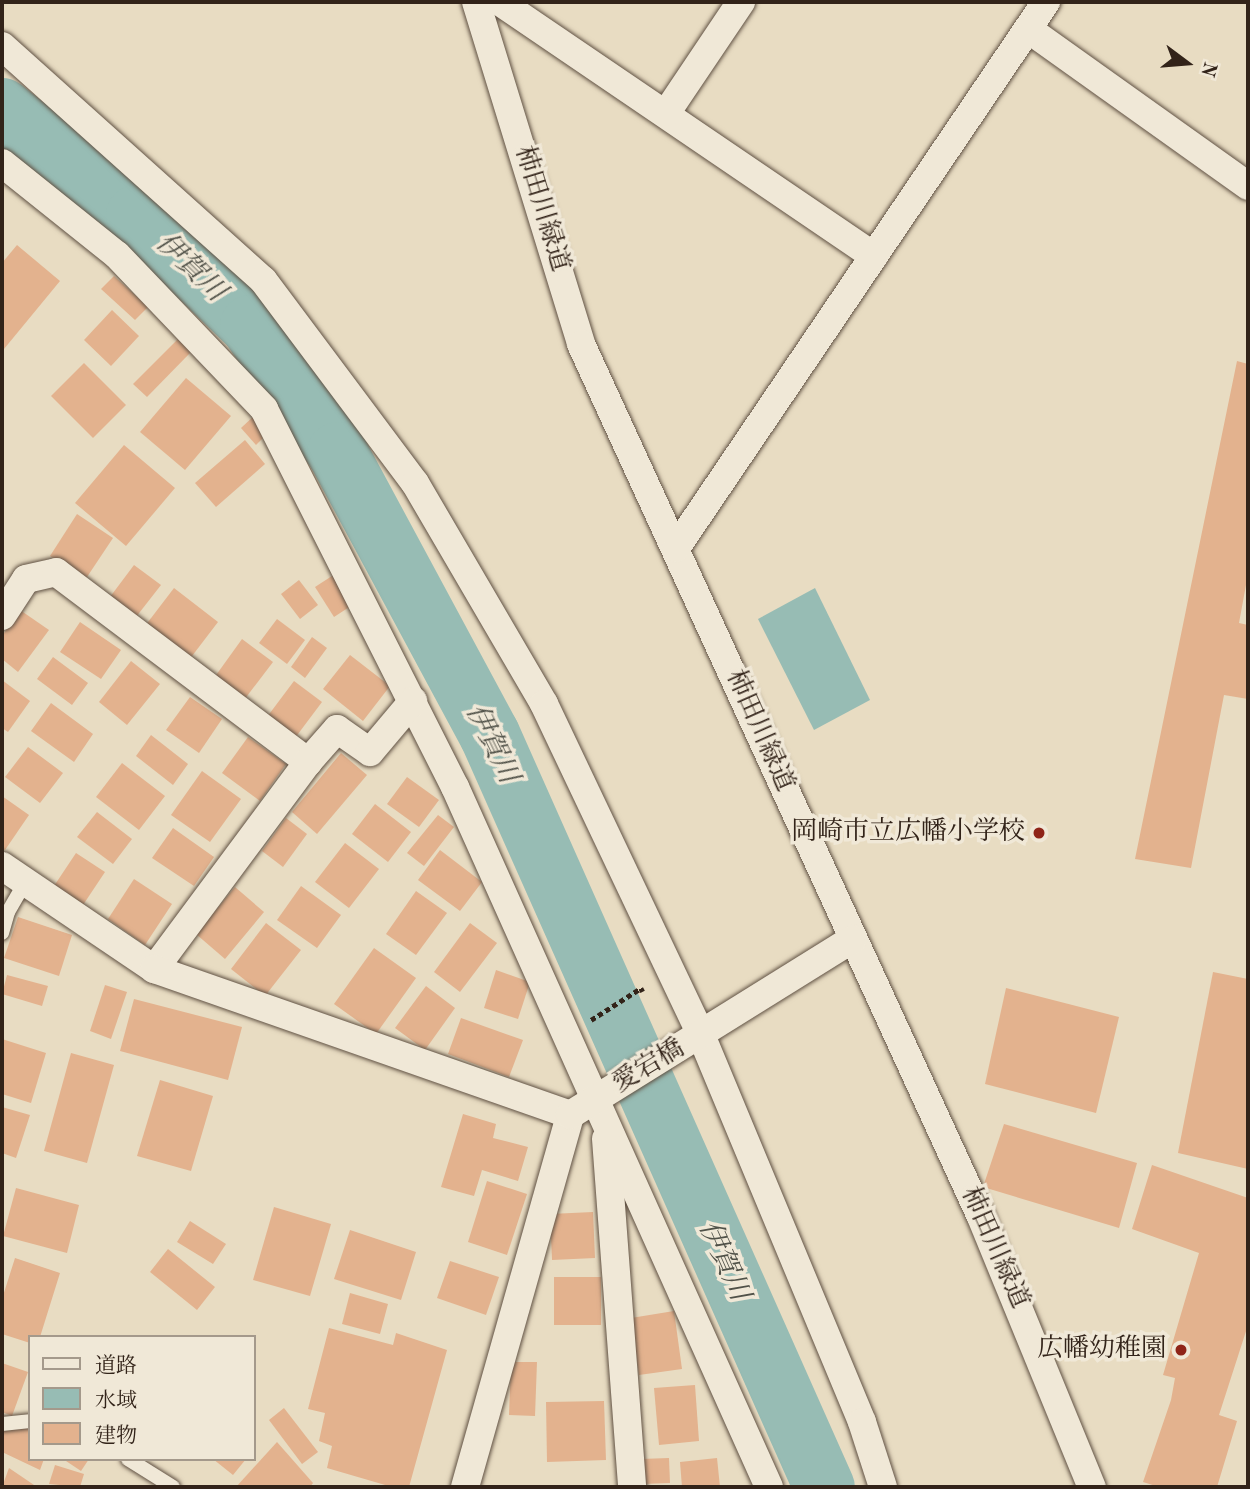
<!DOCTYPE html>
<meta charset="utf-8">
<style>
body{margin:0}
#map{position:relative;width:1250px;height:1489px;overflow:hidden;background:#e8dcc2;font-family:"Old Standard TT","Noto Serif JP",serif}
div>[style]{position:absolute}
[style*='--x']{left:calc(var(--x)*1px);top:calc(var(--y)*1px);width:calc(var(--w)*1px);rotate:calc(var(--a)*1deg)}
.water>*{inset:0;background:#97bcb4}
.river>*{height:61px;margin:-30.5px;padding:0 30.5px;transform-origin:30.5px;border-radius:30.5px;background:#97bcb4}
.building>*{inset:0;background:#e3b28e}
.path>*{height:4.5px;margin-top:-2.25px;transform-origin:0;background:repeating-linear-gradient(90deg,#322319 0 5px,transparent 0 8.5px)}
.roads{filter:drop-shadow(0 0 2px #605143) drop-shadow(0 0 2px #605143)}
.service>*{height:14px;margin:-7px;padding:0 7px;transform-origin:7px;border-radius:7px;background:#f0e8d7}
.minor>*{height:28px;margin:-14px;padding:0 14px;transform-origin:14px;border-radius:14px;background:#f0e8d7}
.dots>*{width:19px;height:19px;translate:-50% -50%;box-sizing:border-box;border:4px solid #f0e8d7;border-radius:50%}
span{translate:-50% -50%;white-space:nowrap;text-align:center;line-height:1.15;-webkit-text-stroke:7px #f0e8d7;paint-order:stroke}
.street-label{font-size:26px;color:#322319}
.poi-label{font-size:26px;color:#322319}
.right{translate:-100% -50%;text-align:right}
.water-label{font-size:28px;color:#505148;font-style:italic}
.frame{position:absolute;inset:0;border:4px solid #322319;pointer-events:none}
.legend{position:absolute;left:28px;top:1335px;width:228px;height:126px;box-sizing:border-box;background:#f0e8d7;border:2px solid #a4998b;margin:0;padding:9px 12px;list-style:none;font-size:21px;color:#322319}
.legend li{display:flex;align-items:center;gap:14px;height:35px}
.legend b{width:35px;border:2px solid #a4998b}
.north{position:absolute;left:1152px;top:28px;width:70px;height:70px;-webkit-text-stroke:5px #f0e8d7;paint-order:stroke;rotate:106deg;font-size:19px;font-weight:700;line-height:28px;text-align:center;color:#322319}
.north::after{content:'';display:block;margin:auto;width:24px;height:32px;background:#322319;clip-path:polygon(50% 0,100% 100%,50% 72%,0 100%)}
</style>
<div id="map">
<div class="water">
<i style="clip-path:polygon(815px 588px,870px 700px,814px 730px,758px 619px)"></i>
</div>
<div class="river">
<i style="--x:2;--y:108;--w:171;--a:38.6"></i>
<i style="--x:136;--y:215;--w:158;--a:44"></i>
<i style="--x:250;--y:325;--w:154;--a:55.6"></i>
<i style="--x:337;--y:452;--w:320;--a:61.7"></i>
<i style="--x:489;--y:734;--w:824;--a:66.02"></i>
</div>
<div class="building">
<i style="clip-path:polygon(17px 245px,60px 281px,4px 349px,2px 263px)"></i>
<i style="clip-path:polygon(114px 276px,148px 307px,135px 320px,101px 289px)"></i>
<i style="clip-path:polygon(112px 310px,139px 336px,111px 366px,84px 340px)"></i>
<i style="clip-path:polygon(178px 339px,191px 352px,147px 397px,133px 384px)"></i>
<i style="clip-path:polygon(1237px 361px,1248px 364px,1248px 574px,1239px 623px,1248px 625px,1248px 699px,1224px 695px,1191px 868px,1135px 859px)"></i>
<i style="clip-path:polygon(84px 363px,126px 405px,93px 438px,51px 396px)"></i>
<i style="clip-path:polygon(186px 378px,231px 416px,185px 470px,140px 432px)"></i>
<i style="clip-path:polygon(255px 415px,270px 431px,256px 445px,241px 428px)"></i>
<i style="clip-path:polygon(245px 440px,265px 464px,216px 507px,195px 483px)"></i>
<i style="clip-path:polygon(124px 445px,175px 488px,126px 546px,75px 503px)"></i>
<i style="clip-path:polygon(77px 514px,113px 538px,85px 580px,50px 556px)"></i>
<i style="clip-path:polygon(134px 565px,161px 585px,136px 617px,110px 597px)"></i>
<i style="clip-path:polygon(335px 574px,354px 604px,334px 617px,315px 587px)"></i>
<i style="clip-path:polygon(299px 580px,318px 605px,300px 619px,281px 594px)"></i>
<i style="clip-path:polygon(174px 588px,218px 622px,189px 660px,145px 626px)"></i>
<i style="clip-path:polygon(20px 610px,49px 630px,18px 672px,2px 659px,2px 636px)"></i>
<i style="clip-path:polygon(277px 619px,305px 640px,287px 664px,259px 643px)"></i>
<i style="clip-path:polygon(80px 622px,121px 650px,101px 679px,60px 652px)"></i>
<i style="clip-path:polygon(312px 637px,327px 648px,305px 678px,291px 667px)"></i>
<i style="clip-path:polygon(242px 639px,273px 662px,244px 700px,214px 678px)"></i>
<i style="clip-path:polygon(350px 655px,390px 686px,363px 721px,323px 689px)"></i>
<i style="clip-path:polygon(53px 657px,88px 683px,72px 705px,37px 679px)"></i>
<i style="clip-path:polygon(131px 661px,160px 684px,127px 725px,99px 702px)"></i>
<i style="clip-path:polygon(2px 680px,30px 701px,8px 732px,2px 728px)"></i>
<i style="clip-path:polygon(294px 681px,322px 702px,295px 738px,267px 717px)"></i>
<i style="clip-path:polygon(190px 697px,222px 719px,199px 753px,166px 730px)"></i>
<i style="clip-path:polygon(51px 703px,93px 734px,74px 762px,31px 731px)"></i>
<i style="clip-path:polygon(151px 735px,188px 764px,173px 785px,136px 756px)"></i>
<i style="clip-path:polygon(248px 737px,286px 764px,260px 801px,222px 773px)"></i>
<i style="clip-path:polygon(28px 747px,63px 773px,40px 803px,5px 777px)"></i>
<i style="clip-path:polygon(341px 753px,367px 775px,317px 834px,292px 812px)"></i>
<i style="clip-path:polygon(122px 763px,165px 796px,139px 830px,96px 797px)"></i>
<i style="clip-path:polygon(202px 771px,241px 799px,210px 842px,171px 815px)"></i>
<i style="clip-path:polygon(407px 777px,439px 800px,419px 827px,387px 804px)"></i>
<i style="clip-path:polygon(2px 796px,29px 815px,5px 850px,2px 848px)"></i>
<i style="clip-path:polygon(375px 804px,411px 832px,388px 862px,352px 834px)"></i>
<i style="clip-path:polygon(97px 812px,132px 839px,113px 864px,77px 837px)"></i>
<i style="clip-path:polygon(438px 815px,454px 827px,424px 866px,407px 853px)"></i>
<i style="clip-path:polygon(286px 818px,307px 834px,283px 867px,262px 851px)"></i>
<i style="clip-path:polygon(173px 828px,214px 857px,194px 886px,152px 858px)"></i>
<i style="clip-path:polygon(345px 843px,379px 869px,349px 908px,315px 882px)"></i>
<i style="clip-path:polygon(440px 850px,482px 882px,460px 911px,418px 880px)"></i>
<i style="clip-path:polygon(76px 853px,105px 872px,81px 908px,52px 889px)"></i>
<i style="clip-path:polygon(134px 879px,172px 904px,145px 945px,108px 919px)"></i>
<i style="clip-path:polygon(301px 886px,341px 915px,317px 948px,277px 920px)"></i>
<i style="clip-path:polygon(235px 887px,264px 912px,225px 959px,196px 934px)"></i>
<i style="clip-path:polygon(416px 891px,447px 913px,416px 955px,386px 934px)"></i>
<i style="clip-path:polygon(18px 917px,72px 935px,59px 976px,4px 958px)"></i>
<i style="clip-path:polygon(266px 923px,301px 950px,265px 996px,231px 969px)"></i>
<i style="clip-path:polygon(470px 923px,497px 943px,460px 992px,434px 972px)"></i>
<i style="clip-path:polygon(374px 948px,416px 978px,376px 1034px,334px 1004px)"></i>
<i style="clip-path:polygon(496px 970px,530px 982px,518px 1019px,484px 1008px)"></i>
<i style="clip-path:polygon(1213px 972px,1248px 979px,1248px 1169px,1178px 1153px)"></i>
<i style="clip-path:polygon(7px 975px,48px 986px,42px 1006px,2px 994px)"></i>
<i style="clip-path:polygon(105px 985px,127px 992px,111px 1039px,90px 1031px)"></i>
<i style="clip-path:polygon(426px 986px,455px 1008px,425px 1050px,395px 1028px)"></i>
<i style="clip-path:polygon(1006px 988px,1119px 1017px,1096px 1113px,985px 1084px)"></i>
<i style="clip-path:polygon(134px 999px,242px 1027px,228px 1080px,120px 1051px)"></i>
<i style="clip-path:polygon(461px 1018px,523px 1040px,509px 1077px,448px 1054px)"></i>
<i style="clip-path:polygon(2px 1039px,46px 1053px,31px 1103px,2px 1094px)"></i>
<i style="clip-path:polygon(71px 1053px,114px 1065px,87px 1163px,44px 1151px)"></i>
<i style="clip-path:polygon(160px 1080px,213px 1096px,191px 1171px,137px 1156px)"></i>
<i style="clip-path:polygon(2px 1107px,30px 1115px,16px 1158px,2px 1153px)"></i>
<i style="clip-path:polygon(463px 1114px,496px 1124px,493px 1138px,528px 1147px,518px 1181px,482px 1170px,474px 1196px,441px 1187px)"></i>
<i style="clip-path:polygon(1004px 1124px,1137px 1163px,1119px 1228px,983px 1187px)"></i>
<i style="clip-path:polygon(1152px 1165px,1248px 1198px,1248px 1325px,1219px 1415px,1237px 1421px,1217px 1487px,1159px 1487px,1143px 1482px,1171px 1400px,1175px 1378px,1163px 1375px,1199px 1253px,1132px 1229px)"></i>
<i style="clip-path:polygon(487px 1181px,527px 1194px,507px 1255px,468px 1242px)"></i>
<i style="clip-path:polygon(16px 1188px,79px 1205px,67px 1253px,3px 1236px)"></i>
<i style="clip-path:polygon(274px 1207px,331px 1224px,310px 1296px,253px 1280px)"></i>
<i style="clip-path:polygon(593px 1212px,595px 1258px,552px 1260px,550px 1214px)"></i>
<i style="clip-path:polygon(190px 1221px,226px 1244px,213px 1264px,177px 1242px)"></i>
<i style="clip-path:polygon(350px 1230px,416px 1252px,401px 1300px,334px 1279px)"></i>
<i style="clip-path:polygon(168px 1249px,215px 1287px,197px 1310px,150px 1272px)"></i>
<i style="clip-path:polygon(15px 1258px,60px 1273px,40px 1337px,30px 1337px,30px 1343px,2px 1334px,2px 1299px)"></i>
<i style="clip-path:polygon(450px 1261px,499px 1277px,486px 1315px,437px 1298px)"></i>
<i style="clip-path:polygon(554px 1277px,601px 1277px,601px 1325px,554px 1325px)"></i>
<i style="clip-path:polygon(350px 1293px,388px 1304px,380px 1334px,342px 1324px)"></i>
<i style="clip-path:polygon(674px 1311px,682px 1369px,639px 1375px,631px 1318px)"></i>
<i style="clip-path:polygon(329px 1328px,393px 1345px,396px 1333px,447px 1350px,409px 1487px,392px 1487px,327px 1468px,332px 1446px,319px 1441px,325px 1413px,308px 1409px)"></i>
<i style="clip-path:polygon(511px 1362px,537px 1362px,535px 1416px,509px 1415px)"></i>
<i style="clip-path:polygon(2px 1363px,28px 1372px,12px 1416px,2px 1412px)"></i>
<i style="clip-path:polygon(695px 1385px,699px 1441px,659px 1445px,654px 1388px)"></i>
<i style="clip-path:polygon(604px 1401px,606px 1460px,547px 1462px,546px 1402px)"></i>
<i style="clip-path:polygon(284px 1408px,318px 1452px,302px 1464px,269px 1420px)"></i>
<i style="clip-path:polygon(24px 1425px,30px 1427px,30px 1459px,44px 1459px,40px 1470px,2px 1452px,2px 1432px)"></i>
<i style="clip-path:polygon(277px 1442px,313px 1483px,310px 1487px,236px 1487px)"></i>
<i style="clip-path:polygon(669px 1458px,670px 1483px,642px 1484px,641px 1459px)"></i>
<i style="clip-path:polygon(717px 1458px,720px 1487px,682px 1487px,680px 1462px)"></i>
<i style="clip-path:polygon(63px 1459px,89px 1459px,81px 1471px)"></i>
<i style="clip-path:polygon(213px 1459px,246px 1459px,233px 1475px)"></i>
<i style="clip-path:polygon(55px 1465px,84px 1474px,80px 1487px,49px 1484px)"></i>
<i style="clip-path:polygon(9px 1468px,37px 1487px,2px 1487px)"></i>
</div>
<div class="path">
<i style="--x:591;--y:1020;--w:59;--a:-32.6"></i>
<i style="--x:641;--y:988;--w:4;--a:63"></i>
</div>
<div class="roads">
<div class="service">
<i style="--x:2;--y:933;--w:22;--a:-74"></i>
<i style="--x:8;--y:912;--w:36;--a:-60"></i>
<i style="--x:2;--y:1424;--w:28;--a:-6"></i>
<i style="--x:128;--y:1459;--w:53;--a:31.9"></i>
</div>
<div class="minor">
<i style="--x:476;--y:2;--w:358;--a:72.9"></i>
<i style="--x:581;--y:344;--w:960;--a:65.38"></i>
<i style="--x:981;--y:1217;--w:292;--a:67.7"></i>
<i style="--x:500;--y:2;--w:452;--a:34.2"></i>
<i style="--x:1028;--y:29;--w:270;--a:35.5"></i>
<i style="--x:2;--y:46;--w:351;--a:41.9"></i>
<i style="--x:263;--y:280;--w:254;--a:53.2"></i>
<i style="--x:415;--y:483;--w:256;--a:59.7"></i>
<i style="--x:544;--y:704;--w:366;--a:64.6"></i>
<i style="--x:701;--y:1035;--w:419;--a:67.4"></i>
<i style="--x:862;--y:1422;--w:68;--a:72.1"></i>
<i style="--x:667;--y:112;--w:133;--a:-56.1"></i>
<i style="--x:2;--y:163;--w:147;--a:38.7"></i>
<i style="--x:117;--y:255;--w:213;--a:46.3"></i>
<i style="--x:264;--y:409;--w:424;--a:63.2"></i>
<i style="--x:455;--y:787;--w:767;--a:65.84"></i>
<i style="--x:676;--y:548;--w:660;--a:-55.88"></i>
<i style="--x:2;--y:616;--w:44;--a:-57"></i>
<i style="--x:26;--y:579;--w:31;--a:-13"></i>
<i style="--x:56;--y:572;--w:316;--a:37"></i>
<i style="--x:308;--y:762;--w:258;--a:126.6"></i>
<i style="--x:308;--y:762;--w:44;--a:-48.7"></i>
<i style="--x:337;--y:729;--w:40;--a:34.9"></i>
<i style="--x:370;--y:752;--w:67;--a:-49.9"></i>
<i style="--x:2;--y:866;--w:184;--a:34.1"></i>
<i style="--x:154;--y:969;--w:441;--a:19.3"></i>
<i style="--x:606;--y:1139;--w:349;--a:85.7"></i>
<i style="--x:465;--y:1487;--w:387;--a:-74.2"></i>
<i style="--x:570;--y:1115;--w:333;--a:-31.9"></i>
</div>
</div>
<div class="dots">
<i style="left:1039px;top:833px;background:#8f2418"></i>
<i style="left:1181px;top:1350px;background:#8f2418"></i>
</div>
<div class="street-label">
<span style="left:541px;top:209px;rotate:73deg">柿田川緑道</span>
<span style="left:759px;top:731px;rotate:66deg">柿田川緑道</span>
<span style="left:649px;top:1067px;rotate:-31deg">愛宕橋</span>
<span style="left:994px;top:1248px;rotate:66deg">柿田川緑道</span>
</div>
<div class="poi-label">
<span class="right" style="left:1025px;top:833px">岡崎市立広幡小学校</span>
<span class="right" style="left:1167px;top:1350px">広幡幼稚園</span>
</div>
<div class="water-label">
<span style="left:190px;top:268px;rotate:44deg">伊賀川</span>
<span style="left:491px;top:744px;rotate:64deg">伊賀川</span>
<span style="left:723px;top:1261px;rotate:66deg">伊賀川</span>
</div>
<div class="frame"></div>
<ul class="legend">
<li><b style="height:9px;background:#f0e8d7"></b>道路</li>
<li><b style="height:19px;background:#97bcb4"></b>水域</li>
<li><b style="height:19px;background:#e3b28e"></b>建物</li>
</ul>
<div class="north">N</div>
</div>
